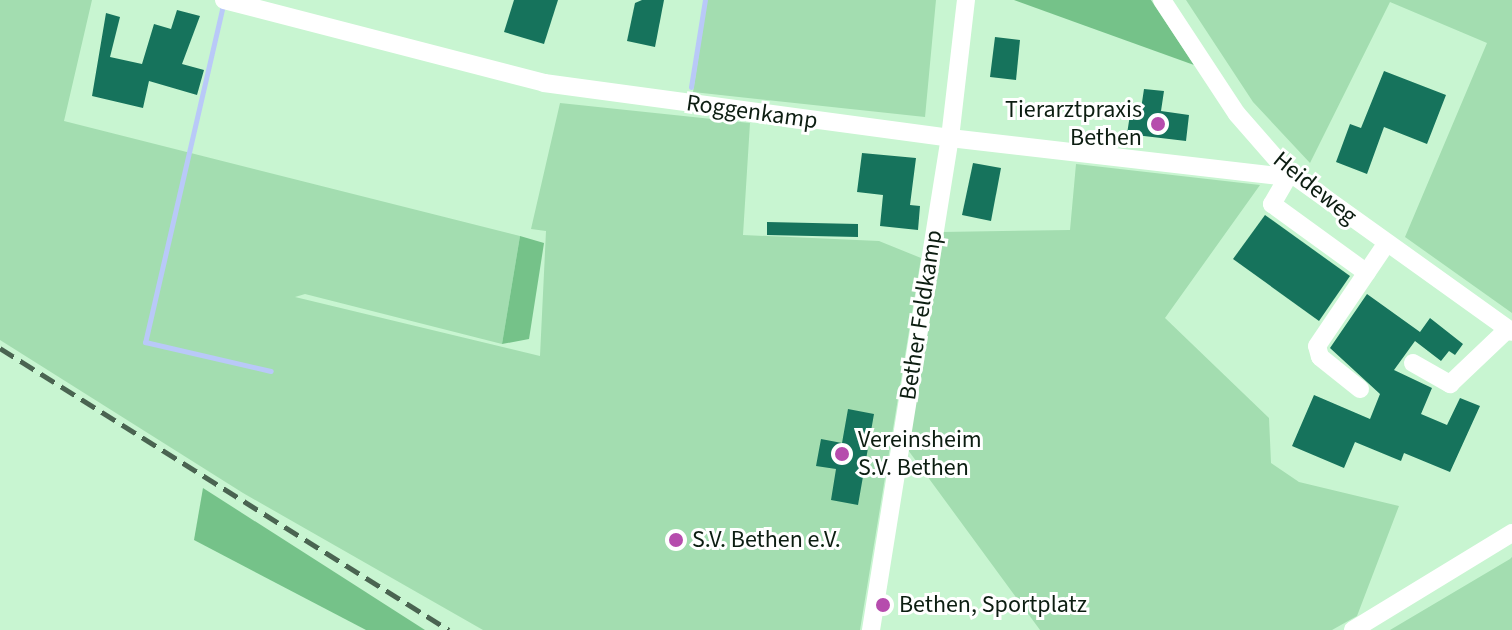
<!DOCTYPE html>
<style>
body{margin:0}
#map{position:relative;width:1512px;height:630px;overflow:hidden;background:#c8f5d1;font-family:"Source Sans 3",sans-serif}
div>[style]{position:absolute}
[style*='--x']{left:calc(var(--x)*1px);top:calc(var(--y)*1px);width:calc(var(--w)*1px);rotate:calc(var(--a)*1deg)}
.green>*{inset:0;background:#a3ddb0}
.forest>*{inset:0;background:#75c289}
.stream>*{height:5px;margin:-2.5px;padding:0 2.5px;transform-origin:2.5px;border-radius:2.5px;background:#b9c9f8}
.building>*{inset:0;background:#16735c}
.minor>*{height:18px;margin:-9px;padding:0 9px;transform-origin:9px;border-radius:9px;background:#fff}
.rail>*{height:5px;margin-top:-2.5px;transform-origin:0;background:repeating-linear-gradient(90deg,#4a6451 0 16px,transparent 0 24px)}
.dots>*{width:22px;height:22px;translate:-50% -50%;box-sizing:border-box;border:4px solid #fff;border-radius:50%}
span{translate:-50% -50%;white-space:nowrap;text-align:center;line-height:1.15;-webkit-text-stroke:6px #fff;paint-order:stroke}
.poi-label{font-size:24px;color:#0c1d11}
.right{translate:-100% -50%;text-align:right}
.left{translate:0 -50%;text-align:left}
.street-label{font-size:24px;color:#0c1d11}
</style>
<div id="map">
<div class="green">
<i style="clip-path:polygon(0 0,92px 0,64px 121px,520px 236px,502px 344px,305px 294px,295px 297px,540px 356px,546px 231px,531px 229px,560px 103px,750px 123px,743px 235px,879px 241px,921px 258px,860px 630px,483px 630px,243px 493px,0 340px)"></i>
<i style="clip-path:polygon(707px 0,936px 0,925px 117px,693px 92px)"></i>
<i style="clip-path:polygon(1186px 0,1512px 0,1512px 313px,1405px 237px,1487px 43px,1390px 2px,1310px 163px,1253px 102px)"></i>
<i style="clip-path:polygon(1076px 164px,1260px 185px,1165px 318px,1269px 418px,1271px 463px,1299px 482px,1399px 506px,1357px 616px,1332px 630px,1040px 630px,908px 450px,942px 232px,1070px 230px)"></i>
<i style="clip-path:polygon(1512px 557px,1512px 630px,1390px 630px,1510px 559px)"></i>
</div>
<div class="forest">
<i style="clip-path:polygon(1014px 0,1151px 0,1194px 65px,1083px 25px)"></i>
<i style="clip-path:polygon(520px 236px,544px 243px,529px 339px,502px 344px)"></i>
<i style="clip-path:polygon(203px 488px,425px 630px,366px 630px,194px 540px)"></i>
</div>
<div class="stream">
<i style="--x:223;--y:5;--w:346;--a:103"></i>
<i style="--x:145;--y:342;--w:129;--a:13"></i>
<i style="--x:691;--y:87;--w:88;--a:-80.9"></i>
</div>
<div class="building">
<i style="clip-path:polygon(514px 0,558px 0,544px 44px,504px 32px)"></i>
<i style="clip-path:polygon(642px 0,664px 0,655px 47px,627px 41px,635px 3px)"></i>
<i style="clip-path:polygon(177px 10px,200px 16px,182px 64px,204px 70px,197px 95px,149px 81px,143px 108px,92px 96px,106px 13px,120px 17px,110px 57px,142px 64px,154px 24px,171px 29px)"></i>
<i style="clip-path:polygon(995px 37px,1020px 40px,1016px 80px,990px 77px)"></i>
<i style="clip-path:polygon(1384px 71px,1446px 95px,1427px 144px,1384px 127px,1367px 174px,1336px 162px,1350px 124px,1361px 128px)"></i>
<i style="clip-path:polygon(1144px 89px,1164px 91px,1161px 111px,1189px 115px,1186px 141px,1127px 134px,1131px 108px,1141px 109px)"></i>
<i style="clip-path:polygon(862px 153px,916px 158px,910px 205px,920px 206px,918px 230px,880px 226px,883px 195px,857px 192px)"></i>
<i style="clip-path:polygon(973px 163px,1001px 168px,991px 221px,962px 215px)"></i>
<i style="clip-path:polygon(1265px 215px,1350px 276px,1319px 321px,1233px 259px)"></i>
<i style="clip-path:polygon(767px 222px,858px 224px,858px 237px,767px 235px)"></i>
<i style="clip-path:polygon(1367px 294px,1420px 332px,1430px 318px,1463px 344px,1455px 355px,1449px 351px,1441px 361px,1415px 341px,1394px 370px,1432px 388px,1421px 414px,1447px 425px,1460px 398px,1480px 406px,1450px 472px,1404px 453px,1401px 461px,1355px 442px,1344px 468px,1292px 446px,1314px 395px,1370px 419px,1380px 394px,1330px 348px)"></i>
<i style="clip-path:polygon(848px 409px,874px 414px,858px 505px,831px 500px,836px 469px,816px 466px,821px 439px,842px 443px)"></i>
</div>
<div class="minor">
<i style="--x:224;--y:0;--w:331;--a:14.5"></i>
<i style="--x:544;--y:83;--w:410;--a:7.7"></i>
<i style="--x:950;--y:138;--w:329;--a:6.6"></i>
<i style="--x:1277;--y:176;--w:11;--a:-34"></i>
<i style="--x:1162;--y:0;--w:136;--a:56.7"></i>
<i style="--x:1237;--y:114;--w:74;--a:48.8"></i>
<i style="--x:1286;--y:170;--w:278;--a:35.6"></i>
<i style="--x:1290;--y:173;--w:36;--a:120"></i>
<i style="--x:1272;--y:204;--w:117;--a:36"></i>
<i style="--x:1413;--y:363;--w:43;--a:29.6"></i>
<i style="--x:1450;--y:384;--w:79;--a:-43.5"></i>
<i style="--x:1360;--y:389;--w:51;--a:-141.3"></i>
<i style="--x:1320;--y:357;--w:11;--a:-105"></i>
<i style="--x:1317;--y:346;--w:123;--a:-55.9"></i>
<i style="--x:871;--y:630;--w:498;--a:-80.9"></i>
<i style="--x:950;--y:138;--w:139;--a:-83.4"></i>
<i style="--x:1353;--y:630;--w:186;--a:-31.4"></i>
</div>
<div class="rail">
<i style="--x:0;--y:348;--w:530;--a:32.13"></i>
</div>
<div class="dots">
<i style="left:1158px;top:124px;background:#b64cad"></i>
<i style="left:842px;top:454px;background:#b64cad"></i>
<i style="left:676px;top:540px;background:#b64cad"></i>
<i style="left:883px;top:605px;background:#b64cad"></i>
</div>
<div class="poi-label">
<span class="right" style="left:1142px;top:124px">Tierarztpraxis<br>Bethen</span>
<span class="left" style="left:858px;top:454px">Vereinsheim<br>S.V. Bethen</span>
<span class="left" style="left:692px;top:540px">S.V. Bethen e.V.</span>
<span class="left" style="left:899px;top:605px">Bethen, Sportplatz</span>
</div>
<div class="street-label">
<span style="left:752px;top:112px;rotate:8deg">Roggenkamp</span>
<span style="left:1315px;top:188px;rotate:39deg">Heideweg</span>
<span style="left:921px;top:315px;rotate:-81deg">Bether Feldkamp</span>
</div>
</div>
